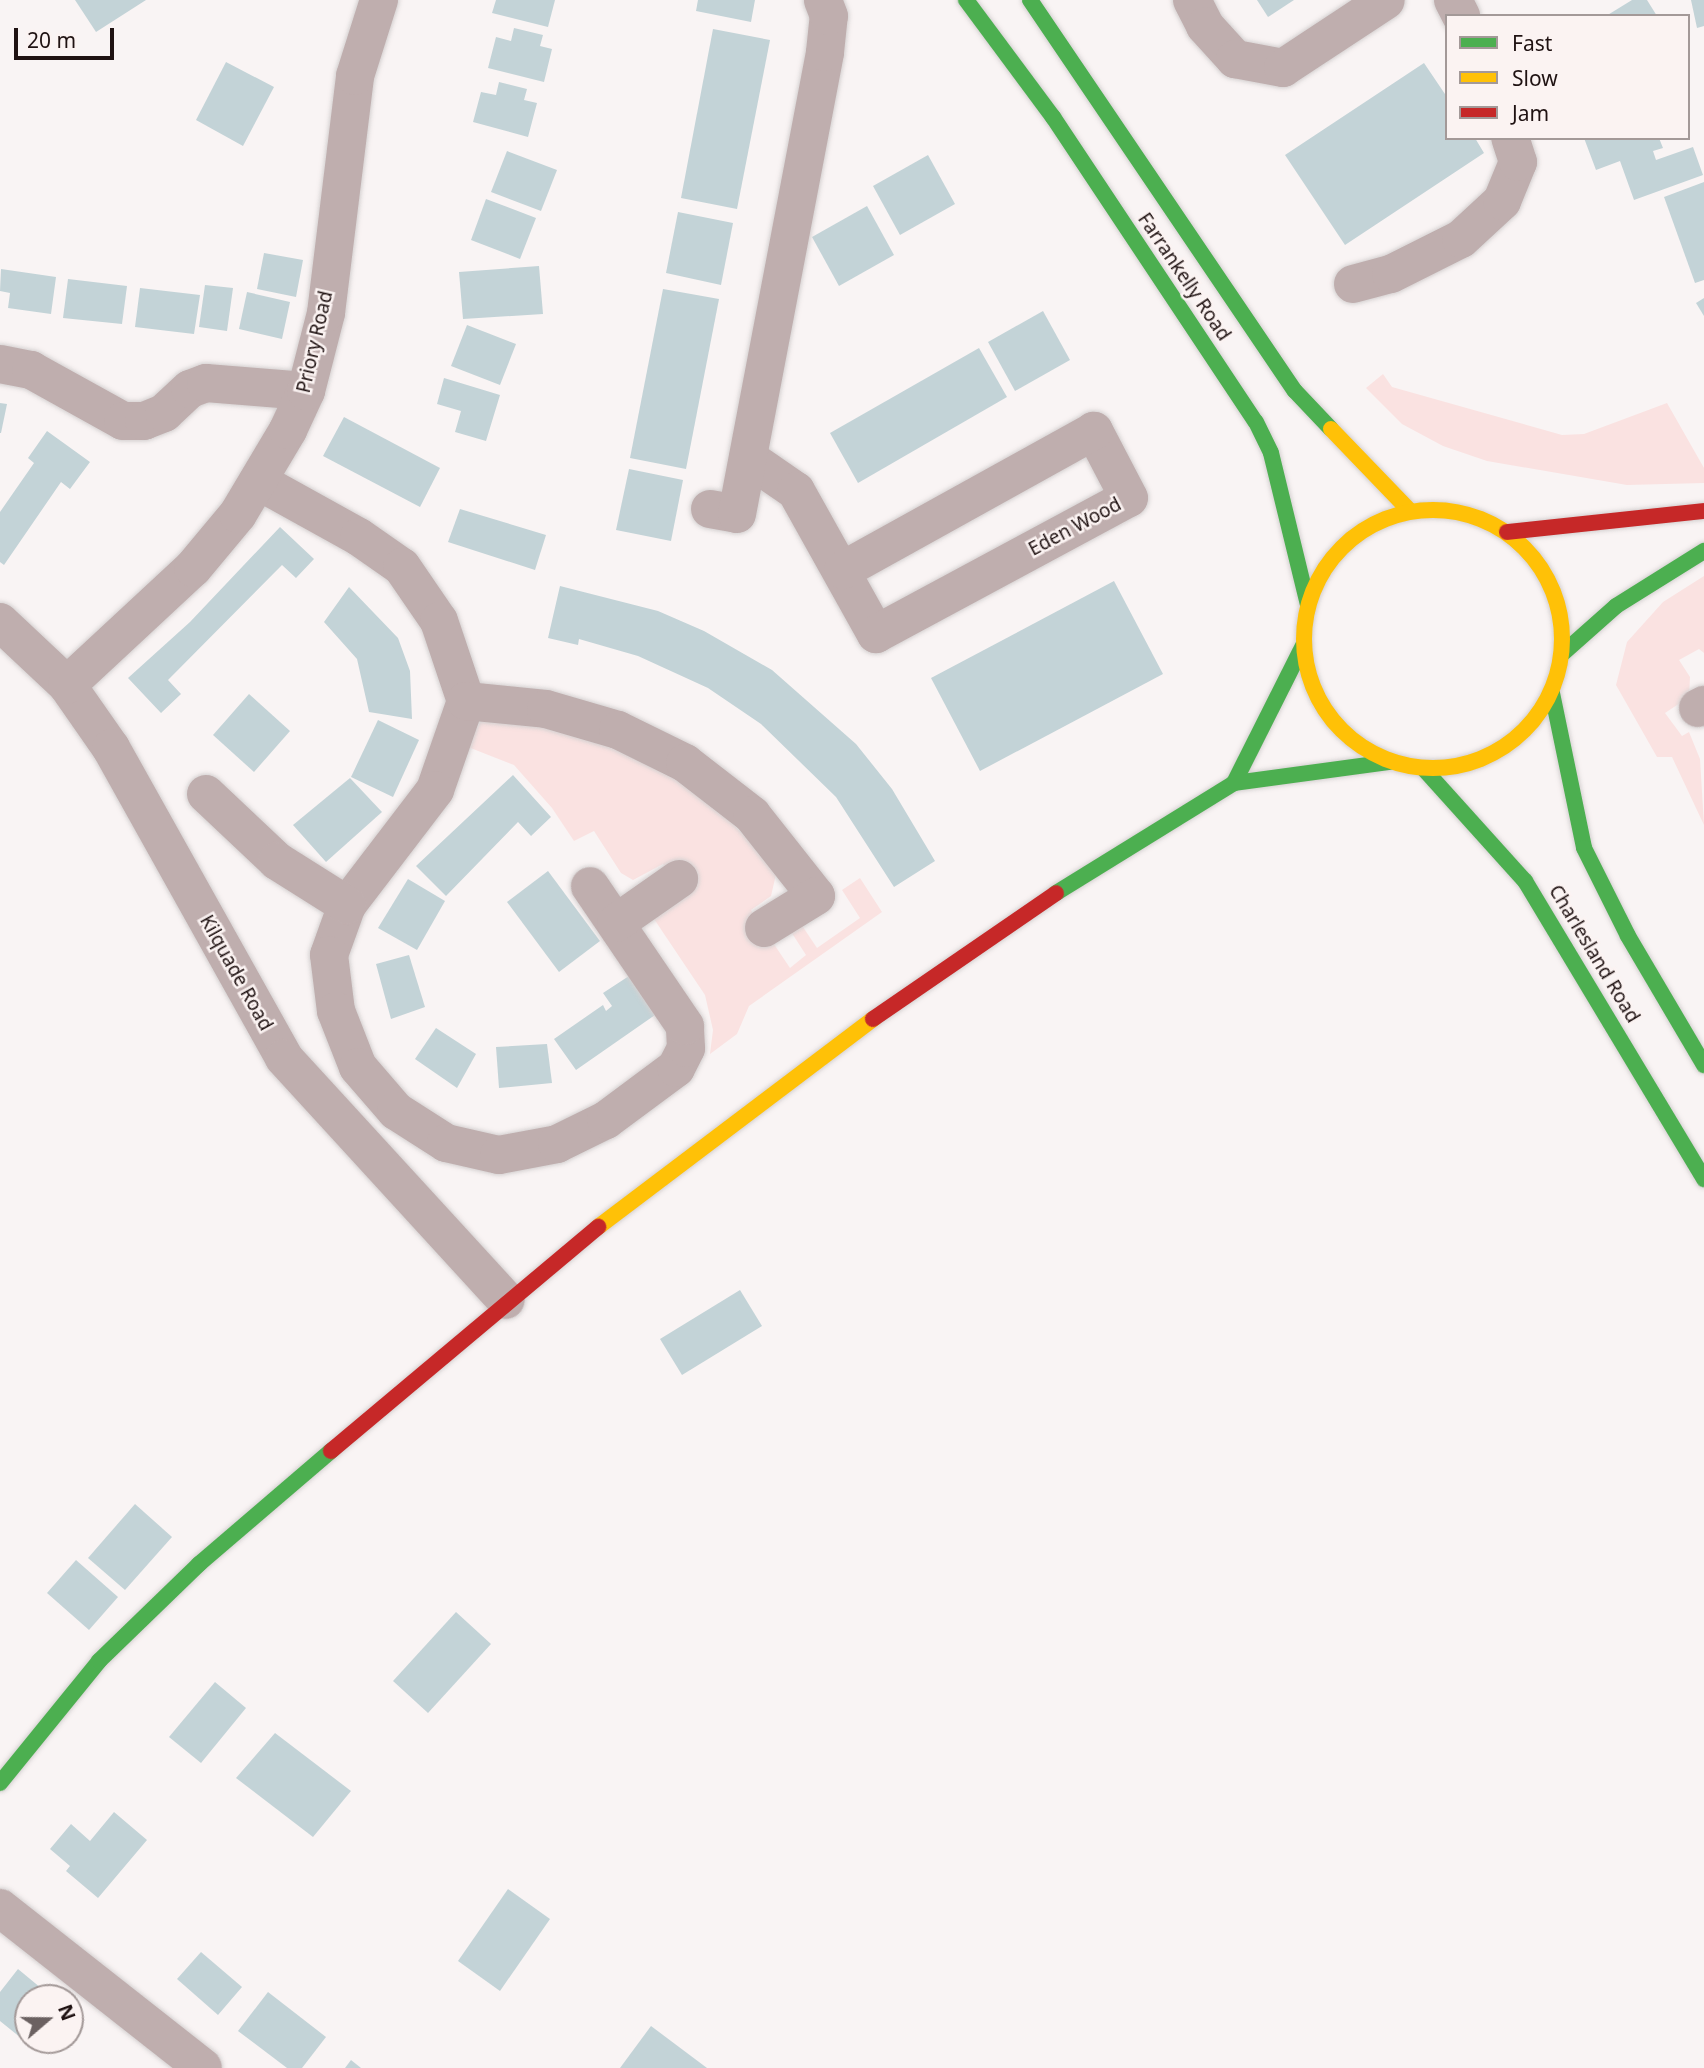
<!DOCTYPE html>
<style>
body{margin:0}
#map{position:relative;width:1704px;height:2068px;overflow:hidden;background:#f9f4f4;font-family:"Noto Sans",sans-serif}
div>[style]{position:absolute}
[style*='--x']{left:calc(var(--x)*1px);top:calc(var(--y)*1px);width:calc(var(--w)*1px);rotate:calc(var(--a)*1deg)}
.green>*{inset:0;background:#fae2e1}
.building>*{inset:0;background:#c3d3d7}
.roads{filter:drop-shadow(0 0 2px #d5d1d1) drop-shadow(0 0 2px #d5d1d1)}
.street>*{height:38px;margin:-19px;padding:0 19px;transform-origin:19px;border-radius:19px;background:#bfaeae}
.fast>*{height:16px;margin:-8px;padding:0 8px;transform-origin:8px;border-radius:8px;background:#4caf50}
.slow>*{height:16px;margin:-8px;padding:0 8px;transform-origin:8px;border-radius:8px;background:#ffc107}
.slow>.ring{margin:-8px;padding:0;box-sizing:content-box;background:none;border:16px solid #ffc107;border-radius:50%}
.jam>*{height:16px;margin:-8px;padding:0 8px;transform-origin:8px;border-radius:8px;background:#c62828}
span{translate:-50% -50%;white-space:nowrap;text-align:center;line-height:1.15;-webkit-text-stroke:5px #fbf3f2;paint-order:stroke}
.street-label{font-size:19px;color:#1f1212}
.legend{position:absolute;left:1445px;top:14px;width:245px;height:126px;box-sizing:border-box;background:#fbf3f2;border:2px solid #a39998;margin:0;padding:9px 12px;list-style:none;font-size:21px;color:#1f1212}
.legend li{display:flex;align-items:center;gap:14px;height:35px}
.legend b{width:35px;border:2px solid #a39998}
.north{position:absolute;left:14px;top:1984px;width:70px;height:70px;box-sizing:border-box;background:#fbf3f2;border:2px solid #a39998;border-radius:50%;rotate:70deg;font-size:19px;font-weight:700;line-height:28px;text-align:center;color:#1f1212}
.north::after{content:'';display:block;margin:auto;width:24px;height:32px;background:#6b6161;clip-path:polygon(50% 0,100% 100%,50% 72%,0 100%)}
.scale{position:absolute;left:14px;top:28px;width:100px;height:32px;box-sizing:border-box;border:4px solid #1f1212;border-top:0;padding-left:9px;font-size:21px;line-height:24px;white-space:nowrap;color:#1f1212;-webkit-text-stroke:5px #fbf3f2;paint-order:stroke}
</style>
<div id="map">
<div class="green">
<i style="clip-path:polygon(1383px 374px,1392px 387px,1562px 435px,1584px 434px,1667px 403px,1704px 468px,1704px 483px,1627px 485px,1487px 461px,1443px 446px,1402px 424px,1366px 388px)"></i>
<i style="clip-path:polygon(1704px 576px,1704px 653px,1699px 649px,1679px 660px,1690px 677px,1689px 697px,1665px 713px,1682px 736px,1689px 732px,1700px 759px,1704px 825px,1672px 757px,1657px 757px,1616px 685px,1627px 642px,1663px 602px)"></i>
<i style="clip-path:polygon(484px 714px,606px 742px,675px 777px,730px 821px,777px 870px,771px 896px,751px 910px,790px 968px,806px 955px,786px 924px,801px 924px,817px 948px,860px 918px,842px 890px,860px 878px,882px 912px,749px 1006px,737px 1034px,710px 1054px,713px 1030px,705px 995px,648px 910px,679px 889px,663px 864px,633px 880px,621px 873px,594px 831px,574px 841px,552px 808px,514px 765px,468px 747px)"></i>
</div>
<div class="building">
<i style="clip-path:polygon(75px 0,146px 0,96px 32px)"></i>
<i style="clip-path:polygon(496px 0,555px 0,548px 27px,492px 13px)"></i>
<i style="clip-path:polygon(698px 0,755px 0,751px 22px,696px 11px)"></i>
<i style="clip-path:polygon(1257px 0,1294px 0,1268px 17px)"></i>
<i style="clip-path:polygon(1632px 0,1647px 0,1657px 16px,1606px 16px)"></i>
<i style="clip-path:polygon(1691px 0,1704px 0,1704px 26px,1697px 28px)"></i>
<i style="clip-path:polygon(514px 28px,543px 35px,540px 46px,552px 49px,544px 82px,488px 68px,496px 37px,511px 41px)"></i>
<i style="clip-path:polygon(713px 29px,770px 40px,737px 209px,681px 198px)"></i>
<i style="clip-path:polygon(226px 62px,274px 87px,243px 146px,196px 120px)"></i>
<i style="clip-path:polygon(1424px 63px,1447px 97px,1447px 138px,1475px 138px,1484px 153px,1345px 245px,1285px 155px)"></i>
<i style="clip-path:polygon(499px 82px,527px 89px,524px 100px,537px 103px,528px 137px,473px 122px,481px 92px,496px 95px)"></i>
<i style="clip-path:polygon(1584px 138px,1659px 138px,1663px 148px,1653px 151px,1656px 160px,1693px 147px,1703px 175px,1634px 200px,1620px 161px,1596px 170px)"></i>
<i style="clip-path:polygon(507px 151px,557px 170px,541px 211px,491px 192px)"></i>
<i style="clip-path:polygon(928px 155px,955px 204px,900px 235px,873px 186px)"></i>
<i style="clip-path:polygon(1704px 182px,1704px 280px,1695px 283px,1664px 197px)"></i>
<i style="clip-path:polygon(486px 199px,536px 218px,520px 259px,471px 240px)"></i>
<i style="clip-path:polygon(867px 206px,894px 255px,839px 286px,812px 237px)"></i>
<i style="clip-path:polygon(678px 212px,733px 223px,721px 285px,666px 273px)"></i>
<i style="clip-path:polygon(264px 253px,303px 260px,296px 297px,257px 289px)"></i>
<i style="clip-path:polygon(539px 266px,543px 314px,463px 319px,459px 272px)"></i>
<i style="clip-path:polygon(1px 269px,56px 277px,51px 314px,8px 308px,10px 293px,0 291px)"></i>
<i style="clip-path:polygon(68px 279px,127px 286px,122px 324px,63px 318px)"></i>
<i style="clip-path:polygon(205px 285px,233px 288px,227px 331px,199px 327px)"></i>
<i style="clip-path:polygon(140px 288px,200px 295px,194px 334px,135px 327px)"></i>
<i style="clip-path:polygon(663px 289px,719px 299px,686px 469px,630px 458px)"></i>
<i style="clip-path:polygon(247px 292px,290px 302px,282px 339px,239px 329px)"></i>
<i style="clip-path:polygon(1704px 298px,1704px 316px,1696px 303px)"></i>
<i style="clip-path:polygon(1043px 311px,1070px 360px,1015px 391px,988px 342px)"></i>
<i style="clip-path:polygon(467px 325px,516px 344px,500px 385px,451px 366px)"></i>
<i style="clip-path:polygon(979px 348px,1007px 397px,858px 483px,830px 433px)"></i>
<i style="clip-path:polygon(444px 378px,500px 395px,486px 441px,455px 432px,461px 411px,437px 404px)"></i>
<i style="clip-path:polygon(0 403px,7px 404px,1px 433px,0 433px)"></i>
<i style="clip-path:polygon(344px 417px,440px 468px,420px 507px,323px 456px)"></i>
<i style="clip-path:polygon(47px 431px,90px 462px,70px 489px,61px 482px,4px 565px,0 562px,0 512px,34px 463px,28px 458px)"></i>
<i style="clip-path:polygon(629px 469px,683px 480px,671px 541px,616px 530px)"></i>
<i style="clip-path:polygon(460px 509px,546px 535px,535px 570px,448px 542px)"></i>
<i style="clip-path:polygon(280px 527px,314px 559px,296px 578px,282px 565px,168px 680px,181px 694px,161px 713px,128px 678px,190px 622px)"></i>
<i style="clip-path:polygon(1114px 581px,1163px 674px,980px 771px,931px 678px)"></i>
<i style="clip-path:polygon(560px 586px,658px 611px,704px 631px,772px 670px,856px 744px,892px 789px,935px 861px,894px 887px,836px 797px,761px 724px,708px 688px,638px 656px,579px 639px,578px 645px,548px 638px)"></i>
<i style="clip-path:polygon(349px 587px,398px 638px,410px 671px,412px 719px,369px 712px,357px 659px,324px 622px)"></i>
<i style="clip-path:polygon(249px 694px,290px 731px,254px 772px,213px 735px)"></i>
<i style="clip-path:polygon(378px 720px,419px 740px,393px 797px,351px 777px)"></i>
<i style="clip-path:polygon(513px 775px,551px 817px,531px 836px,518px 822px,446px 896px,416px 866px)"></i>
<i style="clip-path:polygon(350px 778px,382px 812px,326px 862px,293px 825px)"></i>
<i style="clip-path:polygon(548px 871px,600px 941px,559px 972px,507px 902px)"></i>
<i style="clip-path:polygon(408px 879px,445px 901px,417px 950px,378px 928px)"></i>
<i style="clip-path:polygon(409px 955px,425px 1007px,391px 1019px,376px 964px)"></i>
<i style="clip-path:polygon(629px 976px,655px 1015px,576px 1070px,554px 1039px,603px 1005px,606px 1011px,612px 1006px,603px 993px)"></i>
<i style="clip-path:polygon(436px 1028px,476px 1054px,457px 1088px,415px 1059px)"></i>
<i style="clip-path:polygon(547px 1044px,552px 1083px,499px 1088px,496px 1047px)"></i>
<i style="clip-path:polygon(740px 1290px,762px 1326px,682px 1375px,660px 1339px)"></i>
<i style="clip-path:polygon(135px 1504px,172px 1537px,125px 1590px,88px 1558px)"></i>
<i style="clip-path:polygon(76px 1560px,118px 1597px,89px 1630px,47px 1593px)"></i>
<i style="clip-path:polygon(456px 1612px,491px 1644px,428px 1713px,393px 1681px)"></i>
<i style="clip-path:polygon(215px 1682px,246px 1708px,201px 1763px,169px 1737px)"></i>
<i style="clip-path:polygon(275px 1733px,351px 1791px,313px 1837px,236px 1778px)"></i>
<i style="clip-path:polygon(114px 1812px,147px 1840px,98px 1898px,66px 1871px,70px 1866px,50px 1849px,71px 1824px,90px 1841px)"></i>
<i style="clip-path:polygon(508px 1889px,550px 1919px,500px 1991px,458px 1961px)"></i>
<i style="clip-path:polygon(201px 1952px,242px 1987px,218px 2015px,177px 1979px)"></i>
<i style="clip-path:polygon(18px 1969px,53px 1998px,28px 1998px,26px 2042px,0 2021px,0 1992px)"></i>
<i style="clip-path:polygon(268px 1992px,326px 2037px,302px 2068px,287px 2068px,238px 2031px)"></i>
<i style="clip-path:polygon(651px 2026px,707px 2068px,620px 2068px)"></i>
<i style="clip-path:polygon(351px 2060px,361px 2068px,345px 2068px)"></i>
</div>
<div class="roads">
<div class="street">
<i style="--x:1192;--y:0;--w:29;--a:63"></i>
<i style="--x:1205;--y:26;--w:45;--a:47.7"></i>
<i style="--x:1235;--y:59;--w:49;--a:10.6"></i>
<i style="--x:1283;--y:68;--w:123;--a:-33.4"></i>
<i style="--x:1453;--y:0;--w:18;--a:63"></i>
<i style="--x:1353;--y:284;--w:39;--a:-15"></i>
<i style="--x:1391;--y:274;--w:78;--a:-26.6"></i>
<i style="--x:1461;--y:239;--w:56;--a:-42.8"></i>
<i style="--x:1502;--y:201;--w:42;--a:-67.7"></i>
<i style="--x:1518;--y:162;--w:25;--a:-108"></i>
<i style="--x:0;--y:364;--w:32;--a:11"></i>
<i style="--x:31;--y:370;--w:105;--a:29"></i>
<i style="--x:123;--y:421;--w:21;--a:0"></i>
<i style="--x:144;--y:421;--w:22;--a:-22"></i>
<i style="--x:164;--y:413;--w:35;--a:-43"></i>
<i style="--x:190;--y:389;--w:17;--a:-21"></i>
<i style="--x:206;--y:383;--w:100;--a:4.6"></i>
<i style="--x:748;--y:458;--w:58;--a:34.5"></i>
<i style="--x:796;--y:491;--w:164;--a:60.8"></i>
<i style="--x:876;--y:634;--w:287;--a:-28.3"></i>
<i style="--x:1129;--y:498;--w:76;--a:-117.6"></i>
<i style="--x:1094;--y:431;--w:287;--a:151"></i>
<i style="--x:258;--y:481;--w:115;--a:29"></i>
<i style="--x:359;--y:537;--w:52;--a:34.9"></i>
<i style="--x:402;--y:567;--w:65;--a:55.6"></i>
<i style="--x:439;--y:621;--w:84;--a:71.4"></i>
<i style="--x:466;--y:701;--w:94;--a:109.2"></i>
<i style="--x:435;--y:790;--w:145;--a:127.4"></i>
<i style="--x:347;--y:905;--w:53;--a:109.8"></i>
<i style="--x:329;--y:955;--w:56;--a:82.9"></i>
<i style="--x:336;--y:1011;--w:60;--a:68.6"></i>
<i style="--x:358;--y:1067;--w:58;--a:49.2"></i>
<i style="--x:396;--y:1111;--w:59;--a:32.6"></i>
<i style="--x:446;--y:1143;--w:54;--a:12.8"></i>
<i style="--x:499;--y:1155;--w:59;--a:-10.7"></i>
<i style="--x:557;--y:1144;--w:55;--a:-26.1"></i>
<i style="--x:606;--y:1120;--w:87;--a:-36.6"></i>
<i style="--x:676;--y:1068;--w:22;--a:-63"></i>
<i style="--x:686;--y:1048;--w:22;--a:-93"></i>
<i style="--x:685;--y:1026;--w:169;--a:-124.2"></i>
<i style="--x:710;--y:509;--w:27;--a:10"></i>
<i style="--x:737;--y:514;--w:470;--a:-79.2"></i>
<i style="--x:825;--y:52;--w:36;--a:-84"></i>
<i style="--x:829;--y:16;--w:17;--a:-111"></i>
<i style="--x:0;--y:622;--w:92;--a:43.2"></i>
<i style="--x:67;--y:685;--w:77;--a:55.1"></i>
<i style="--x:111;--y:748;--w:355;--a:60.8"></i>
<i style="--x:284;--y:1058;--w:328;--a:47.5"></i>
<i style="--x:67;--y:685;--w:172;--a:-42.9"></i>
<i style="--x:193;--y:568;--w:70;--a:-50.2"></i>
<i style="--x:238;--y:514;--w:98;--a:-59.2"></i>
<i style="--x:288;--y:430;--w:43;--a:-65.2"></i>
<i style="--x:306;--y:391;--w:81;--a:-75.6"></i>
<i style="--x:326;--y:313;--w:239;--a:-83"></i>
<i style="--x:355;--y:76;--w:80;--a:-72.5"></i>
<i style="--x:466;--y:701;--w:80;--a:5.7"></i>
<i style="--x:546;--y:709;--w:75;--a:16.3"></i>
<i style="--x:618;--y:730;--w:75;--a:26.2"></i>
<i style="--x:685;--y:763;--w:85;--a:37.8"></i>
<i style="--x:752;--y:815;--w:103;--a:51.7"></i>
<i style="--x:816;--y:896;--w:61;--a:148.4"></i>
<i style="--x:1698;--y:708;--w:7;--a:-27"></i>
<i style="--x:206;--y:794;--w:98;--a:43.3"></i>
<i style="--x:277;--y:861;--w:83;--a:32.2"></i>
<i style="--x:616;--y:923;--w:77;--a:-34.9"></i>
<i style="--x:0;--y:1908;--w:258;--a:38.2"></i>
</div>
<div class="fast">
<i style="--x:966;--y:0;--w:146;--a:53.4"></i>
<i style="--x:1053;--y:117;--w:366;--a:56.4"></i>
<i style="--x:1256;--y:422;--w:34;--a:64"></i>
<i style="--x:1271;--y:453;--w:156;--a:76.3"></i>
<i style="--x:1030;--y:0;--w:472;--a:55.9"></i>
<i style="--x:1295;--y:391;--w:52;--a:46.5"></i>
<i style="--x:1562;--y:654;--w:72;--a:-41.6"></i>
<i style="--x:1616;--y:606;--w:104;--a:-32"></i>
<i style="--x:1552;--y:693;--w:158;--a:78.3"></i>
<i style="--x:1584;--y:848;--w:98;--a:63.4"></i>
<i style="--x:1628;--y:936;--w:150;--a:59.5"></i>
<i style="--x:1424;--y:769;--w:151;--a:48"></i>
<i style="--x:1525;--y:881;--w:348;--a:59"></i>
<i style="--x:1234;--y:783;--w:153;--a:-63.3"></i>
<i style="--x:1056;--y:893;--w:209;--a:-31.7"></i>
<i style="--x:1234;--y:783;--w:157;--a:-7.7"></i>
<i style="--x:0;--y:1783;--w:157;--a:-50.9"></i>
<i style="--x:99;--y:1661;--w:139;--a:-44.1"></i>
<i style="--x:199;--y:1564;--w:174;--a:-40.6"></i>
</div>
<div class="slow">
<i style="--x:1331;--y:429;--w:114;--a:46.1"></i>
<i class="ring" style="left:1304px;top:510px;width:242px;height:242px"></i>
<i style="--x:598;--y:1227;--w:345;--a:-37.1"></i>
</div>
<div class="jam">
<i style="--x:1507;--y:532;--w:198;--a:-6.1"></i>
<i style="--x:873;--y:1019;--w:222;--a:-34.5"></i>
<i style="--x:331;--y:1451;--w:349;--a:-40"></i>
</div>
</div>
<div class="street-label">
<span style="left:1184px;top:277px;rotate:56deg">Farrankelly Road</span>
<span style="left:315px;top:342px;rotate:-77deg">Priory Road</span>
<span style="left:1075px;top:527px;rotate:-28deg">Eden Wood</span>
<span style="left:1594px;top:954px;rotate:59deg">Charlesland Road</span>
<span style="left:236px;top:973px;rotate:61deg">Kilquade Road</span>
</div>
<ul class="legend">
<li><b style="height:9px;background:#4caf50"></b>Fast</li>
<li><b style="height:9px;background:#ffc107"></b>Slow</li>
<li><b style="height:9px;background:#c62828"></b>Jam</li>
</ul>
<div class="north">N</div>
<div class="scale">20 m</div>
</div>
